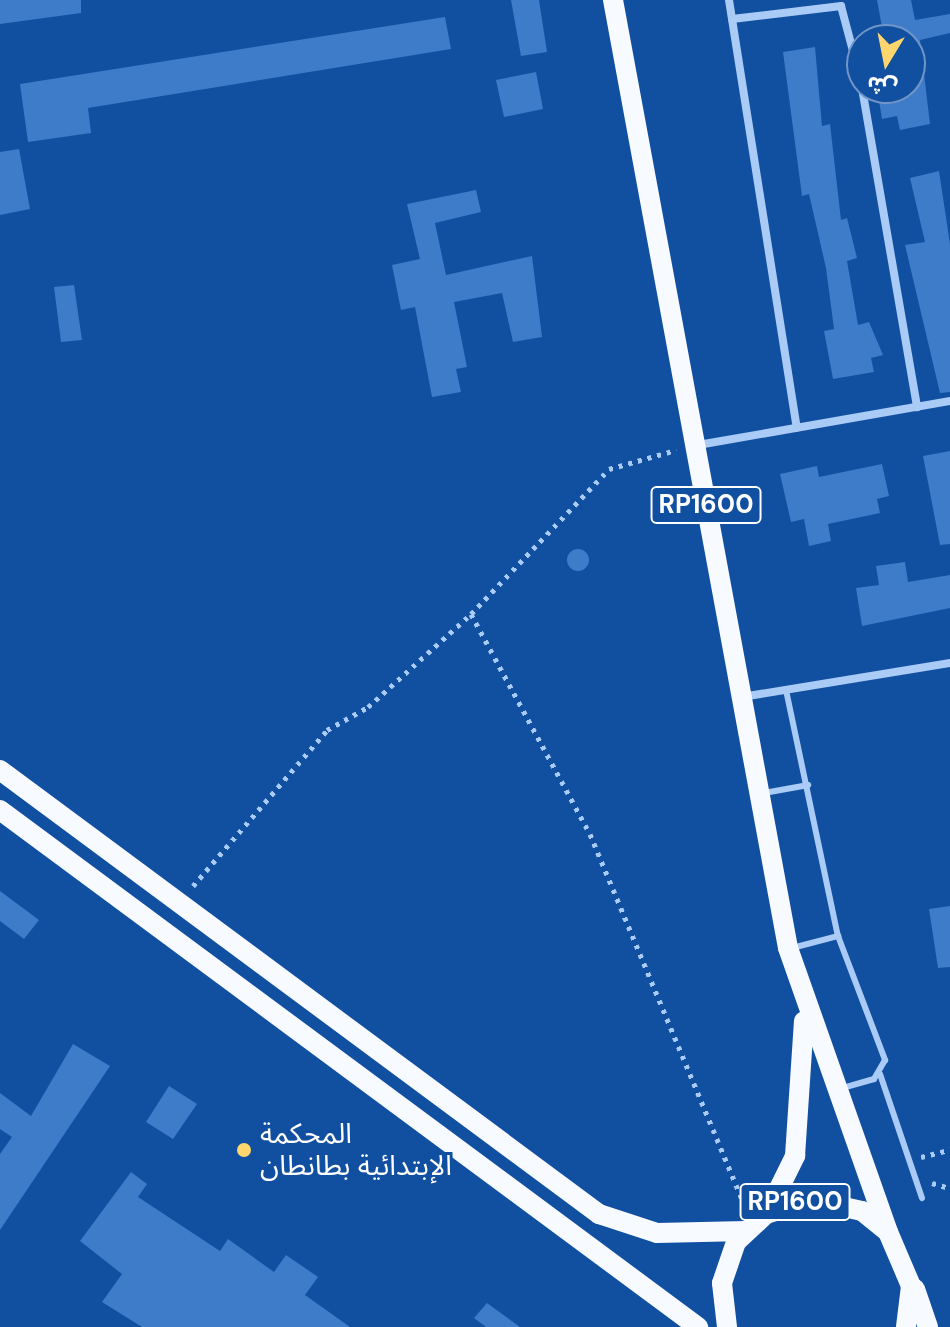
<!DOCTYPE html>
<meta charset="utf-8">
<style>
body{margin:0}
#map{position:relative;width:950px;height:1327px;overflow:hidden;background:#114fa1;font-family:"DM Sans","Noto Sans Arabic",sans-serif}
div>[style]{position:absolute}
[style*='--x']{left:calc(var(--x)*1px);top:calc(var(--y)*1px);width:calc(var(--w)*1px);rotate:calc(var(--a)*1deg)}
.building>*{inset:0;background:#3e7bc9}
.round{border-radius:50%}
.path>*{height:5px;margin-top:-2.5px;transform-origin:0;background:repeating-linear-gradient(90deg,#a9cbf5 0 4px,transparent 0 10px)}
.service>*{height:6px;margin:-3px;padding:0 3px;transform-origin:3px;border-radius:3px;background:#a9cbf5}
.minor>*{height:8px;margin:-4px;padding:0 4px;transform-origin:4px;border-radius:4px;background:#a9cbf5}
.primary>*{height:20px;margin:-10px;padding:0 10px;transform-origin:10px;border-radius:10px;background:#f7faff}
.dots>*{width:22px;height:22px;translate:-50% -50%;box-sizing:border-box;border:4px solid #114fa1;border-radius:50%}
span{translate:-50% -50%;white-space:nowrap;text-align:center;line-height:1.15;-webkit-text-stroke:6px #114fa1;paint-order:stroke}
.shield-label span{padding:2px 6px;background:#114fa1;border:2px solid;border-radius:6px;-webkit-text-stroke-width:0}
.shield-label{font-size:26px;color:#fff;font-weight:700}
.poi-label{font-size:28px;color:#fff}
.left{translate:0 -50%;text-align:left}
.north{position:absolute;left:846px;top:24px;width:80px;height:80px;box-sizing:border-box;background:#114fa1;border:2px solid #7095c7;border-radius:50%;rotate:190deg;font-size:22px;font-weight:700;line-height:32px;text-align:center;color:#fff}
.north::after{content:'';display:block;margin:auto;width:28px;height:36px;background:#ffd66d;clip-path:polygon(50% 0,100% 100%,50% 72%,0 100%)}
</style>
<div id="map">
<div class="building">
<i style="clip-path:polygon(0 0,81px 0,81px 13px,0 24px)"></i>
<i style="clip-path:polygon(511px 0,539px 0,547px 52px,521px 56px)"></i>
<i style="clip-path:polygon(877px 0,911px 0,915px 20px,950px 14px,950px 33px,920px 40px,930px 124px,900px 130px,897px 116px,882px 119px,877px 88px,910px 88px,910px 33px,884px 38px)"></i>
<i style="clip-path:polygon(445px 17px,451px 49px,88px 108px,91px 133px,28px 142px,20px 84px)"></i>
<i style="clip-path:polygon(815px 47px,822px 126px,830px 124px,841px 220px,847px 218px,857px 258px,847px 261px,858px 325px,869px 322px,883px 355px,871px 358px,874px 372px,833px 379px,824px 331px,834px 329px,826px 268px,809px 194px,802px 196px,783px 52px)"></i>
<i style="clip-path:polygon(536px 72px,543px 109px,504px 117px,496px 80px)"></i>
<i style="clip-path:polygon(19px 149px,30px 209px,0 215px,0 152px)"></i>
<i style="clip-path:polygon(939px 171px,950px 244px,950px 392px,940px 393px,905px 245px,925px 242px,910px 178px)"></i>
<i style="clip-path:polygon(476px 190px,481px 212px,435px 223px,446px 275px,532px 256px,542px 337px,513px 342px,502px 293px,454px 302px,467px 367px,456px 369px,461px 392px,432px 397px,415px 307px,401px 310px,392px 265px,420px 259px,407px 204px)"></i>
<i style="clip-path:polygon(74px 285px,82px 340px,61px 342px,54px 287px)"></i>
<i style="clip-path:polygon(950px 451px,950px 544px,940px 545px,923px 456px)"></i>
<i style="clip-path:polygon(882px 464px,889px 496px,877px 499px,880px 513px,828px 524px,831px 541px,809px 546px,804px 519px,791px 522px,780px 474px,817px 466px,819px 477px)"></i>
<i class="round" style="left:567px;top:549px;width:22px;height:22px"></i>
<i style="clip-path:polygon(905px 562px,908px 582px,950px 575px,950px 608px,862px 626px,856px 588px,879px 585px,876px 566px)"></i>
<i style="clip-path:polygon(0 891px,39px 920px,24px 939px,0 921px)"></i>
<i style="clip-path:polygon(950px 906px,950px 967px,938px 968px,929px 909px)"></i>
<i style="clip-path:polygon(73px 1044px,110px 1066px,0 1230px,0 1154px,12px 1137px,0 1129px,0 1093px,31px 1116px)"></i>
<i style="clip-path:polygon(169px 1086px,197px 1104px,173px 1139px,146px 1122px)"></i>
<i style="clip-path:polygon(131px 1172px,147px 1184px,138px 1197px,220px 1251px,228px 1239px,274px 1272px,286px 1255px,318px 1277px,305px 1295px,350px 1327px,142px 1327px,102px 1302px,122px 1274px,80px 1241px)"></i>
<i style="clip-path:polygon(487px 1303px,520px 1327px,486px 1327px,474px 1318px)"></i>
</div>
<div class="path">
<i style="--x:471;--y:614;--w:250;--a:61.6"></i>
<i style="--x:590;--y:834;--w:401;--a:67.4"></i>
<i style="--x:193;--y:886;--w:206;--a:-49.3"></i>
<i style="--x:327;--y:730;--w:47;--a:-29.3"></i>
<i style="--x:368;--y:707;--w:139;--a:-42.1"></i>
<i style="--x:471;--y:614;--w:200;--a:-46.4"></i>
<i style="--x:609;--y:469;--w:70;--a:-15.8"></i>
<i style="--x:921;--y:1157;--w:30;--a:-14"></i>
<i style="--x:932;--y:1183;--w:19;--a:16"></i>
</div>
<div class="service">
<i style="--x:786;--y:690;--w:251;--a:78.1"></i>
<i style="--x:838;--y:936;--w:133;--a:69.2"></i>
<i style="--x:885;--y:1060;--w:22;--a:120"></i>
<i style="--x:874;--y:1079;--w:35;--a:164"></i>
<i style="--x:764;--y:793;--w:45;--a:-10.3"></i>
<i style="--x:792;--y:948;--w:48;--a:-14.6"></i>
<i style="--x:880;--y:1074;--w:131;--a:71.3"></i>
</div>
<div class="minor">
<i style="--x:729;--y:0;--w:433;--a:81"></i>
<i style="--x:732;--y:19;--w:110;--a:-6.8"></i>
<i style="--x:841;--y:6;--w:82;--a:75.1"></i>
<i style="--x:862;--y:88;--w:324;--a:80.2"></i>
<i style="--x:698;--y:445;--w:256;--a:-9.9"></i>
<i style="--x:742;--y:697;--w:211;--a:-9.3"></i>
</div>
<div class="primary">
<i style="--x:613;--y:0;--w:964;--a:79.54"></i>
<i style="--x:788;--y:948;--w:301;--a:70.6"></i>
<i style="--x:0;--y:770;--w:746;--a:36.55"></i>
<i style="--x:599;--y:1214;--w:61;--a:18.1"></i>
<i style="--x:657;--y:1233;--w:89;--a:-1.3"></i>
<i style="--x:0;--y:810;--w:869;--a:36.53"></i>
<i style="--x:767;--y:1213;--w:64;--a:-63.8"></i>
<i style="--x:795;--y:1156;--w:135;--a:-86.2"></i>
<i style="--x:915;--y:1289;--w:40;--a:71.1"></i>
<i style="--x:727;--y:1327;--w:44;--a:-96.5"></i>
<i style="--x:722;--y:1283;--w:43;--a:-71.1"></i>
<i style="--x:736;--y:1242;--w:41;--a:-43"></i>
<i style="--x:766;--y:1214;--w:49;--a:-16.6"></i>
<i style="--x:813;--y:1200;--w:50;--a:12.7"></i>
<i style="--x:862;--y:1211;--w:33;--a:39"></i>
<i style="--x:888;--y:1232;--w:59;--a:66.9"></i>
<i style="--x:911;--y:1286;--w:41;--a:97"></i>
</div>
<div class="dots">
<i style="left:244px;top:1150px;background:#ffd66d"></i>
</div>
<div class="shield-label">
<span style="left:706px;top:505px">RP1600</span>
<span style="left:795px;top:1202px">RP1600</span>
</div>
<div class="poi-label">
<span class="left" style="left:260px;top:1150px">المحكمة<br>الإبتدائية بطانطان</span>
</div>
<div class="north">ش</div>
</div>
